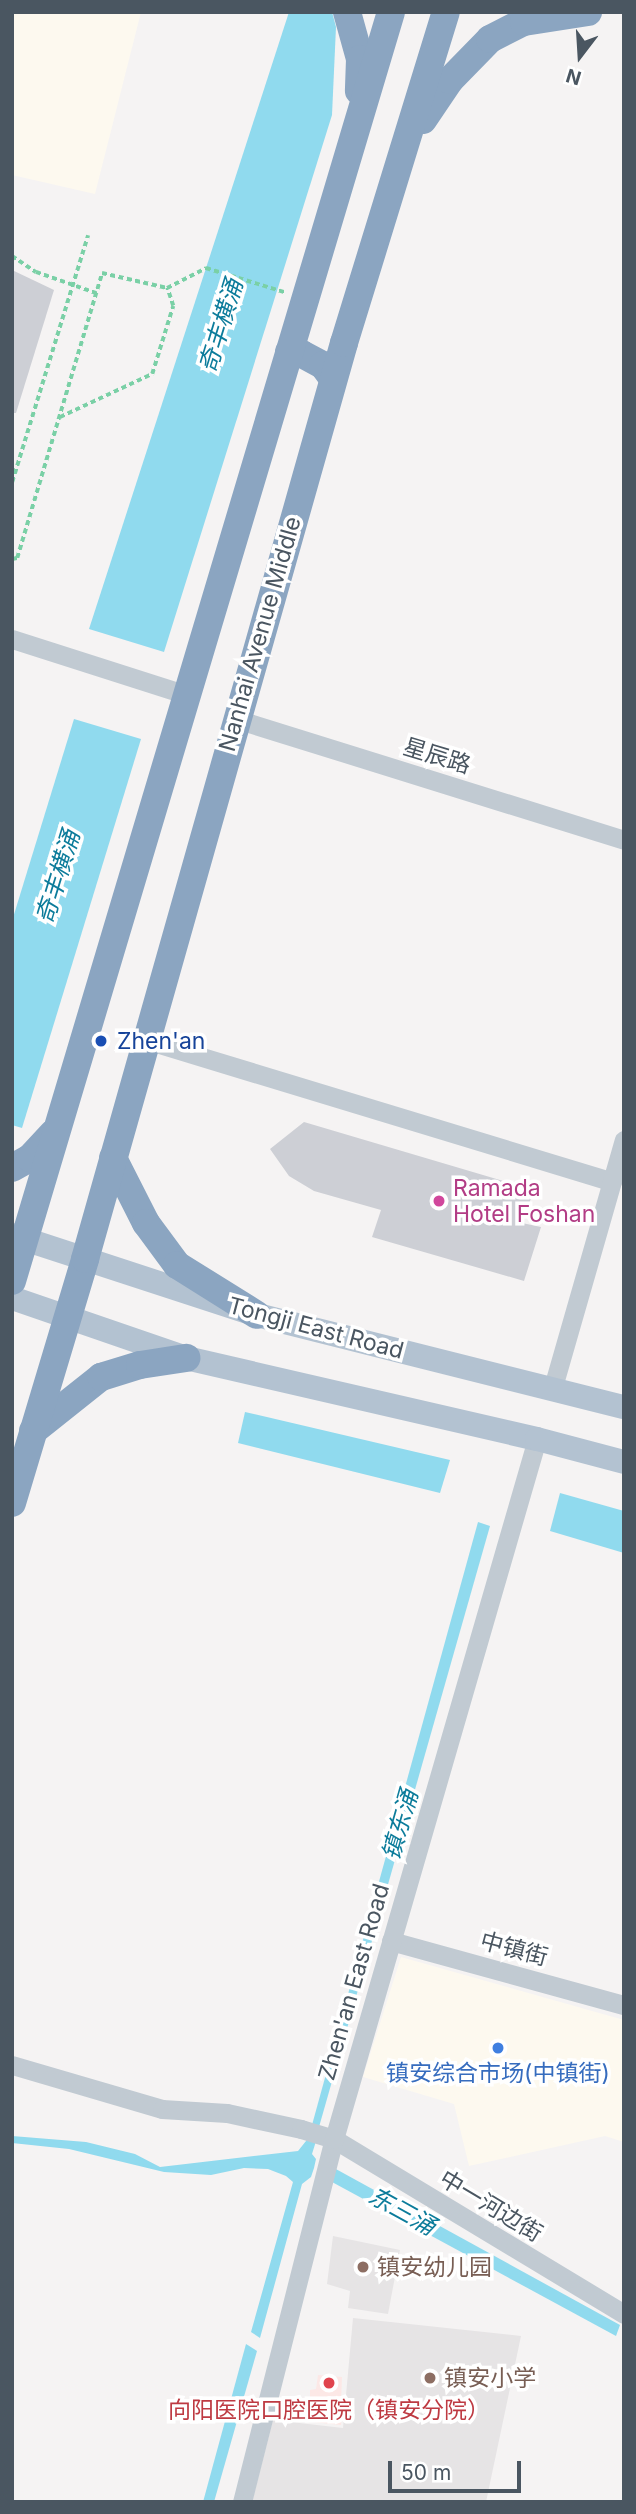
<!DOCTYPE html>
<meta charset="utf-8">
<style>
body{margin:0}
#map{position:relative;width:636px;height:2514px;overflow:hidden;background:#f5f3f3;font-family:Inter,"Noto Sans SC",sans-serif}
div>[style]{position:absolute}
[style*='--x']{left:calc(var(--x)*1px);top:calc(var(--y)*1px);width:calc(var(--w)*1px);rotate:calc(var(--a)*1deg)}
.commercial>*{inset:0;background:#fdf9ef}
.education>*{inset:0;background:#e6e4e5}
.medical>*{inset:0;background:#fce8e6}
.water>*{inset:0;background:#90daee}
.building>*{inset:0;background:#cdcfd5}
.path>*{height:3.5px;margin-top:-1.75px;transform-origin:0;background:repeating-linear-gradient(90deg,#7ad0a6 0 5px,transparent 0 8.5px)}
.minor>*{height:19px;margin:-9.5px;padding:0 9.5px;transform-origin:9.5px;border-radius:9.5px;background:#c1cad2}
.major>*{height:24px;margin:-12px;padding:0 12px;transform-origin:12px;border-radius:12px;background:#b3c2d1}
.highway>*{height:28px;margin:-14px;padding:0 14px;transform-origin:14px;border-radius:14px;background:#8ba5c1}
.dots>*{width:19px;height:19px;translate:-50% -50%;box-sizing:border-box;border:4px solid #fff;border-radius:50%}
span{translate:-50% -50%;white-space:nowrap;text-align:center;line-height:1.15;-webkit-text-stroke:7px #fff;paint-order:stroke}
.street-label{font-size:23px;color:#4a5661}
.transit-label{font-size:23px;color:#164399}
.left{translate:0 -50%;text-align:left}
.hotel-label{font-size:23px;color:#b23c85}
.shop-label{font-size:23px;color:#366cbe}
.education-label{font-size:23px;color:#785e54}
.health-label{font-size:23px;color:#be3a42}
.water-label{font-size:24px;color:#0c7c9b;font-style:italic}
.frame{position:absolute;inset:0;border:14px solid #4a5661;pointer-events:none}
.north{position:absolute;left:545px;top:21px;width:70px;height:70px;-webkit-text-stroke:5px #fff;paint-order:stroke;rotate:197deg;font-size:19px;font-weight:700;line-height:28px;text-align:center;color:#4a5661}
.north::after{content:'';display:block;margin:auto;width:24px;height:32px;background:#4a5661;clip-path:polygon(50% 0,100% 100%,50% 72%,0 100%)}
.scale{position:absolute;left:388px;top:2461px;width:133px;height:32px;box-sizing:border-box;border:4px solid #4a5661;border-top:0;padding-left:9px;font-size:21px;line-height:24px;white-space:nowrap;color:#4a5661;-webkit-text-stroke:5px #fff;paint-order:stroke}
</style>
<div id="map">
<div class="commercial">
<i style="clip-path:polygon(12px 12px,141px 12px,95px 194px,12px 175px)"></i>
<i style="clip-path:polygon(401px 1957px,624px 2020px,624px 2142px,605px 2136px,469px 2166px,454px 2104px,363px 2077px)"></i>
</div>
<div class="education">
<i style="clip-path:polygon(333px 2236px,400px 2250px,388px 2314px,348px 2308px,350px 2291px,327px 2284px)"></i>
<i style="clip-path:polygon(353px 2318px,521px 2336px,486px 2502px,252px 2502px,273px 2420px,343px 2428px)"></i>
</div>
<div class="medical">
<i style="clip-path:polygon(318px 2375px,342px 2377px,341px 2402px,310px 2400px,310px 2390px,316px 2389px)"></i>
<i style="clip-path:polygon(316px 2405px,342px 2407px,341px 2425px,313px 2422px)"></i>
</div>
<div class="water">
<i style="clip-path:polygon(289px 12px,332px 12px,336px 27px,332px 115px,164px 652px,89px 629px)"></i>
<i style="clip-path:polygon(74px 719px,141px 739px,22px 1128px,12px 1125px,12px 921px)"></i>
<i style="clip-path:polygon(245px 1412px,450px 1460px,440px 1493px,238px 1443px)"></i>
<i style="clip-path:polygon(560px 1493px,624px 1511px,624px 1553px,550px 1531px)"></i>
<i style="clip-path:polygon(478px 1522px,490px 1526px,319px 2127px,312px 2125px)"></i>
<i style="clip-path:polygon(12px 2136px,86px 2142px,135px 2154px,160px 2167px,298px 2151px,310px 2136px,317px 2138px,312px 2154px,316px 2159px,314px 2168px,311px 2177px,302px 2184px,260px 2338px,251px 2332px,293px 2182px,286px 2176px,268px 2169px,244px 2168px,211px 2175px,164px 2172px,69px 2149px,12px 2143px)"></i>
<i style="clip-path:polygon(334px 2168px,620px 2325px,616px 2336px,332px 2182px)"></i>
<i style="clip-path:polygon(246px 2344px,257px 2351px,214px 2502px,203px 2502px)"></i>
</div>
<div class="building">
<i style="clip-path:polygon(12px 270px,54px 290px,16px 413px,12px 413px)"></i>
<i style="clip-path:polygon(304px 1122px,534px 1190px,522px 1223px,541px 1227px,524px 1281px,372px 1237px,381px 1210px,314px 1191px,289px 1176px,270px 1149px)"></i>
</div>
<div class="path">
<i style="--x:12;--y:256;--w:29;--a:34"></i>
<i style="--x:36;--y:272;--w:64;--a:19.3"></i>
<i style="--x:60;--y:417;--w:102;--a:-25.1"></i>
<i style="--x:152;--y:374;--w:71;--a:-72.8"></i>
<i style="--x:173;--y:306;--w:19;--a:-108"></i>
<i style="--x:12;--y:482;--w:258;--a:-72.9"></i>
<i style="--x:12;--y:559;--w:5;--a:-11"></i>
<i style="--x:17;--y:558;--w:297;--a:-73.4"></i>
<i style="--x:102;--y:273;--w:67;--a:13"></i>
<i style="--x:167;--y:288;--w:44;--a:-27.1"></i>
<i style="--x:206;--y:268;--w:82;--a:17.1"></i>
</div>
<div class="minor">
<i style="--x:12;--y:639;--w:184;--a:17.7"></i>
<i style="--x:236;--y:719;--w:406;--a:17.3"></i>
<i style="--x:146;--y:1040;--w:487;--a:16.9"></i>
<i style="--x:553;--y:1387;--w:257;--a:-74"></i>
<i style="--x:391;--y:1941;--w:242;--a:15.4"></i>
<i style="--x:12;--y:2065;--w:156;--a:16.3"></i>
<i style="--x:162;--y:2109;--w:65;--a:3.5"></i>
<i style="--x:227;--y:2113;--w:76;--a:12.2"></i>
<i style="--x:301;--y:2129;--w:34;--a:17"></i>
<i style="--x:334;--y:2139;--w:339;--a:31.1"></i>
<i style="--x:242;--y:2502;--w:374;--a:-75.8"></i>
<i style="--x:334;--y:2139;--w:729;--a:-73.83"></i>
</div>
<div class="major">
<i style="--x:12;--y:1235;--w:258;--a:18.1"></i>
<i style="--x:257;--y:1315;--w:378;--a:14.1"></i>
<i style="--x:12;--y:1298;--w:184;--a:19"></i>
<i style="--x:186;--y:1358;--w:360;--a:13"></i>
<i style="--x:537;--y:1439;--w:90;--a:14.8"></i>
</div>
<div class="highway">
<i style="--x:347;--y:12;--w:49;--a:74.5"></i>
<i style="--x:360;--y:59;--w:32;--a:92"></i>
<i style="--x:423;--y:120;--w:48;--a:-56"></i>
<i style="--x:450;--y:80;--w:57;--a:-45.7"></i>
<i style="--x:490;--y:39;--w:38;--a:-27"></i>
<i style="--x:524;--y:22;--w:65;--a:-8.9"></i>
<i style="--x:289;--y:352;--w:13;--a:9"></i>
<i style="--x:302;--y:354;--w:24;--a:28"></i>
<i style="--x:323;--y:365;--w:17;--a:54"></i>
<i style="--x:113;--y:1158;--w:73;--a:63.1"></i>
<i style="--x:146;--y:1223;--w:52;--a:53.6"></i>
<i style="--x:177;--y:1265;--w:94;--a:32"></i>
<i style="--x:12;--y:1168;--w:21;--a:-29"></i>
<i style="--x:30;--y:1158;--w:33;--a:-47"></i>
<i style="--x:12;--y:1281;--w:1324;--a:-73.37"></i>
<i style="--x:33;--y:1431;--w:87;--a:-38.5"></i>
<i style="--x:101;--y:1377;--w:41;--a:-17.1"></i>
<i style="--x:140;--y:1365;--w:47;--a:-8.7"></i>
<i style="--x:12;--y:1503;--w:255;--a:-73.3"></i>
<i style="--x:85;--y:1259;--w:952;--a:-74.21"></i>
<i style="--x:344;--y:343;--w:346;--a:-72.9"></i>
</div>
<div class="dots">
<i style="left:101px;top:1041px;background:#1a4fb4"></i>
<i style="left:439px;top:1201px;background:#d1479c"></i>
<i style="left:498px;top:2048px;background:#3f7fe0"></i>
<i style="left:363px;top:2267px;background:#8d6e63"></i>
<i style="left:430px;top:2378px;background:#8d6e63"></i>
<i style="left:329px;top:2383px;background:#e0444e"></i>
</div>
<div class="street-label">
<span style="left:260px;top:634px;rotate:-74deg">Nanhai Avenue Middle</span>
<span style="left:437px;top:756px;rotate:17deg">星辰路</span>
<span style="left:316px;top:1328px;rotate:15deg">Tongji East Road</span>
<span style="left:514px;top:1949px;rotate:15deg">中镇街</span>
<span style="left:354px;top:1982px;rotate:-74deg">Zhen'an East Road</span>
<span style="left:491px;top:2206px;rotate:31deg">中一河边街</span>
</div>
<div class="transit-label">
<span class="left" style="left:117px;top:1041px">Zhen'an</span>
</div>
<div class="hotel-label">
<span class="left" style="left:453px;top:1201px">Ramada<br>Hotel Foshan</span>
</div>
<div class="shop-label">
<span style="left:498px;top:2073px">镇安综合市场(中镇街)</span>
</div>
<div class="education-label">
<span class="left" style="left:377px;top:2267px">镇安幼儿园</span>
<span class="left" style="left:444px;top:2378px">镇安小学</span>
</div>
<div class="health-label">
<span style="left:329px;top:2410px">向阳医院口腔医院（镇安分院）</span>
</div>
<div class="water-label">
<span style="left:221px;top:326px;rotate:-73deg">奇丰横涌</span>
<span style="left:58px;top:877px;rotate:-73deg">奇丰横涌</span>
<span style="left:400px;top:1825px;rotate:-74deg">镇东涌</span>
<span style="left:402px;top:2211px;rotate:29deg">东三涌</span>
</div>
<div class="frame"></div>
<div class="north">N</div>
<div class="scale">50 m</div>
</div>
